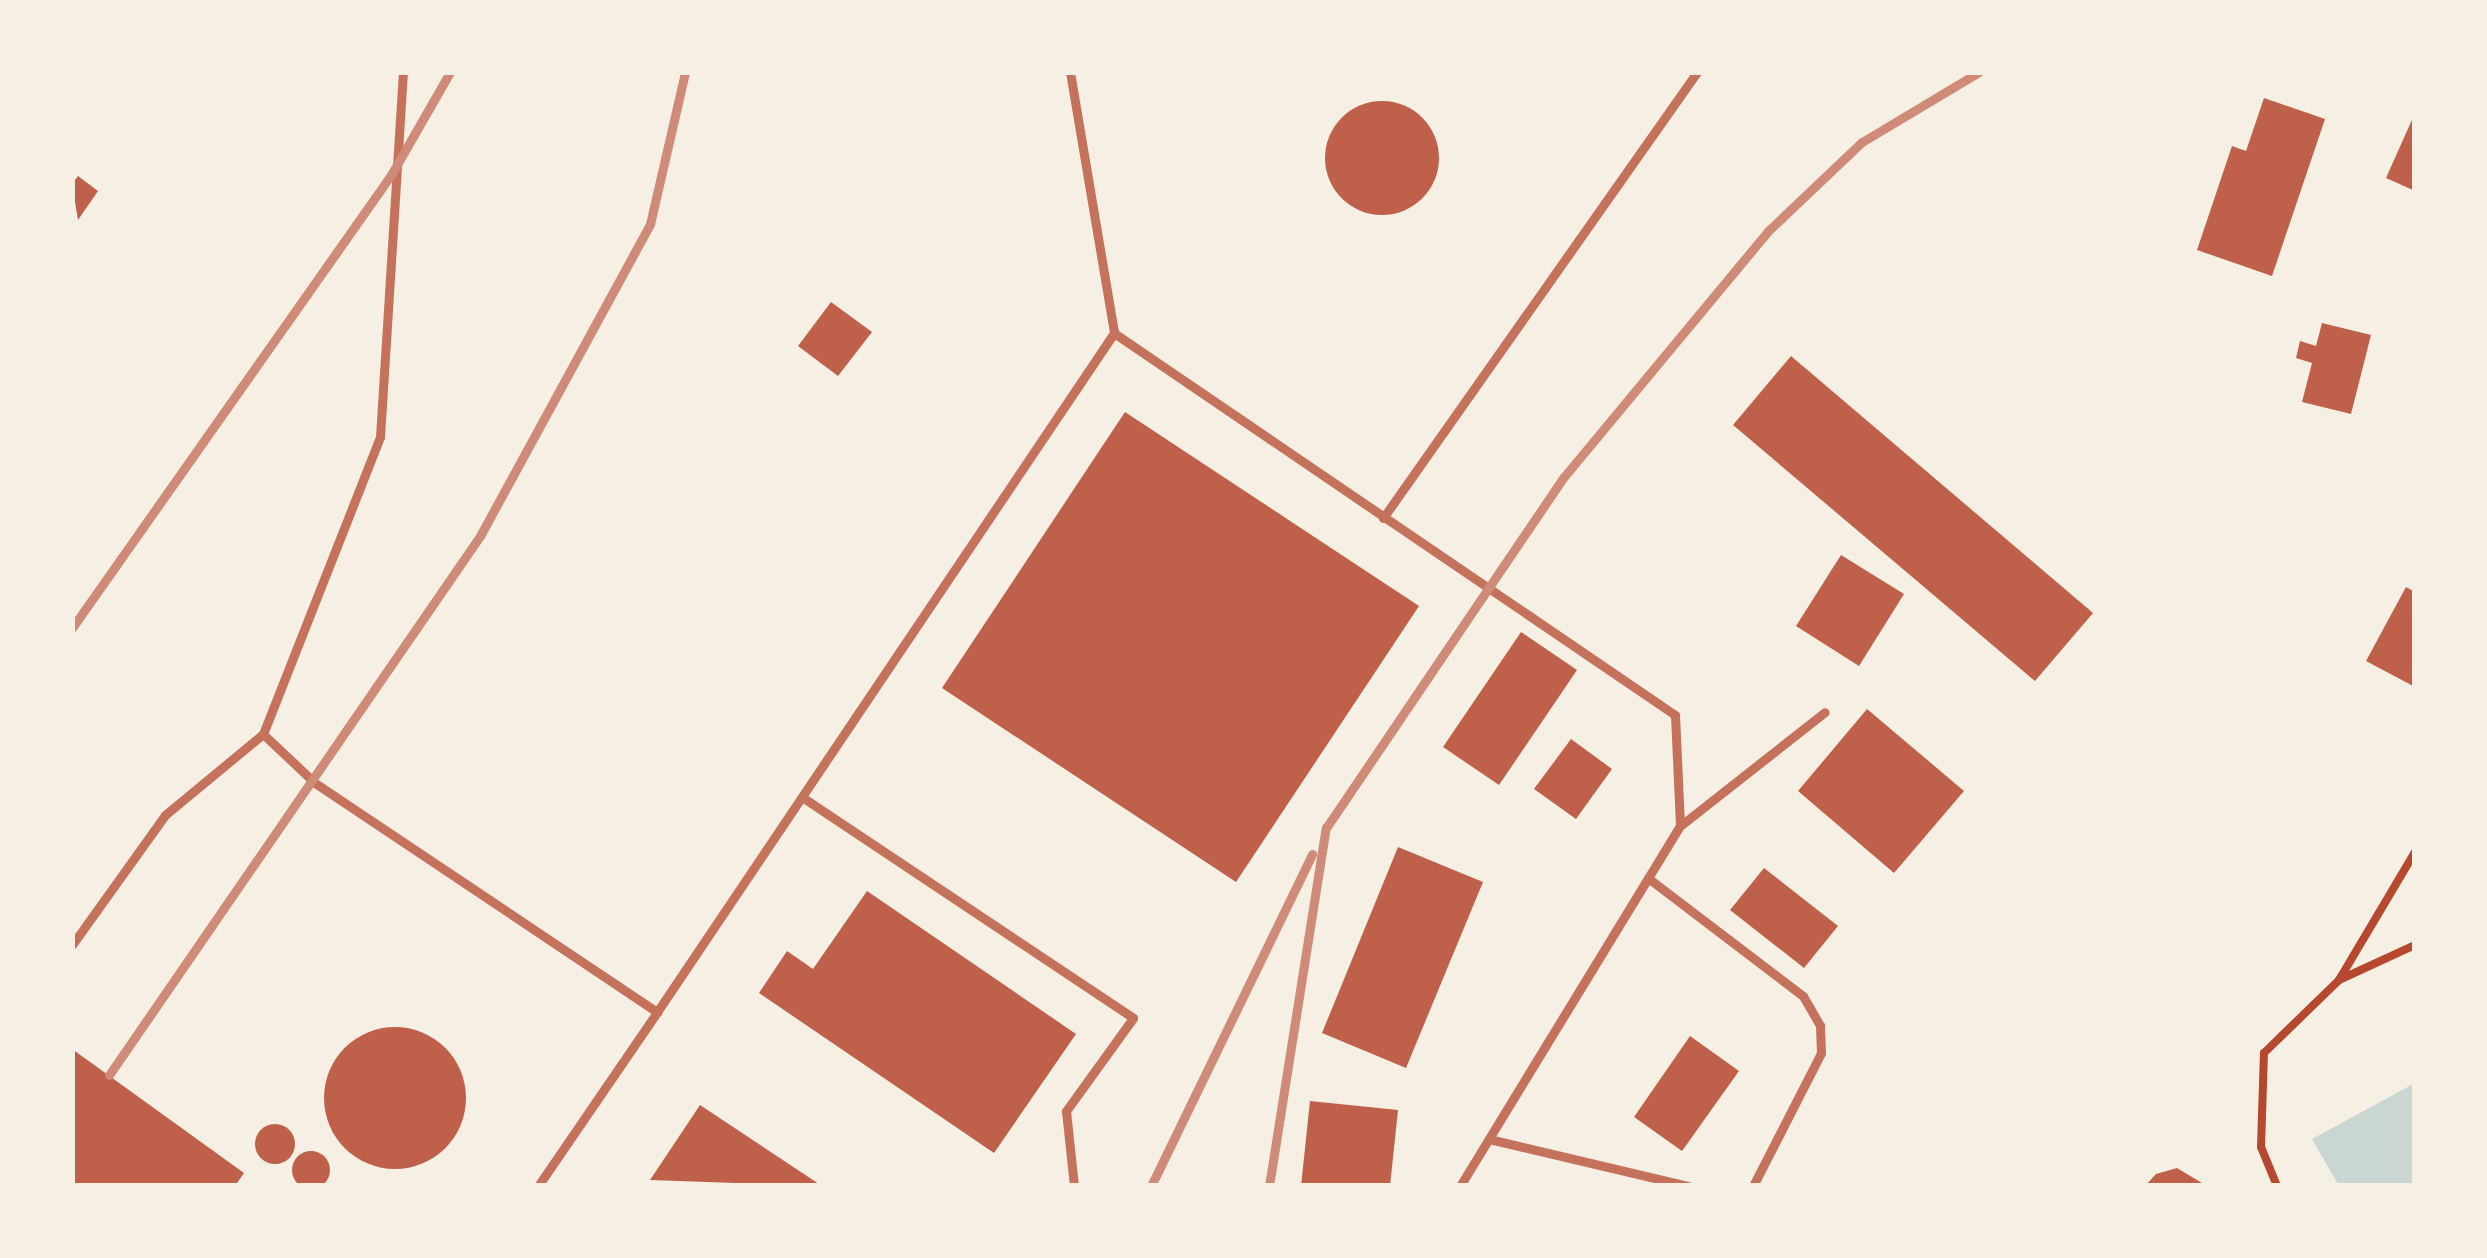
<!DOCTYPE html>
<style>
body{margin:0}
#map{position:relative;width:2487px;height:1258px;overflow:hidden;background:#f6efe4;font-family:Inter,sans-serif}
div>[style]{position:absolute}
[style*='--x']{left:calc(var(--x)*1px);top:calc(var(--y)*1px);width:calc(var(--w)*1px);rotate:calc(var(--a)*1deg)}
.water>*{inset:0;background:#c9d6d2}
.building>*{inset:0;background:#bf614a}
.round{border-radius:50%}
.path>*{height:8px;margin:-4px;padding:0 4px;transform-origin:4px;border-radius:4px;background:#b5482f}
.service>*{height:9px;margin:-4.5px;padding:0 4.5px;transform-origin:4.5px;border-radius:4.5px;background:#c5725c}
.rail>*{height:9px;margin:-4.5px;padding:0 4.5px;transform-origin:4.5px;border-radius:4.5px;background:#cf8b77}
span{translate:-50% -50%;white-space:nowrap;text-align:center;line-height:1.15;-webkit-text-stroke:12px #f6efe4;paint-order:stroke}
.frame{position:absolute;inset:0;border:75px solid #f6efe4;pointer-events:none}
</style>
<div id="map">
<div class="water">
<i style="clip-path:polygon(2415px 1083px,2415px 1186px,2339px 1186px,2312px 1139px)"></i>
</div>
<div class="building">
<i style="clip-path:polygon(2264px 98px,2325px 119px,2272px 276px,2197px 250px,2232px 146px,2246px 151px)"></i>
<i class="round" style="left:1325px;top:101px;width:114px;height:114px"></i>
<i style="clip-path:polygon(2415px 113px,2415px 191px,2386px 178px)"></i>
<i style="clip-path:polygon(78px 176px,98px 191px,78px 220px,72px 184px)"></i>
<i style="clip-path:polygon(831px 302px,872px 332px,838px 376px,798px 346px)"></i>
<i style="clip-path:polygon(2322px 323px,2371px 335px,2351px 414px,2302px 402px,2312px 363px,2296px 358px,2300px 341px,2316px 346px)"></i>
<i style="clip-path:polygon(1791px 356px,2093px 613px,2035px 681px,1733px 425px)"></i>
<i style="clip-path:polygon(1125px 412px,1419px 606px,1236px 882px,942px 688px)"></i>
<i style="clip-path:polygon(1841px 555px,1904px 594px,1859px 666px,1796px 626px)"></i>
<i style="clip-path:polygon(2406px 587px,2415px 592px,2415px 687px,2366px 661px)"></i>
<i style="clip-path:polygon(1521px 632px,1577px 670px,1499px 785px,1443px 747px)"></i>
<i style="clip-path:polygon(1867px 709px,1964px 791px,1894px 873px,1798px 791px)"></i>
<i style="clip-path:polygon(1571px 739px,1612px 769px,1576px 819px,1534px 789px)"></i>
<i style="clip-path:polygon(1398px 847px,1483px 882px,1406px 1068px,1322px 1033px)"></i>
<i style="clip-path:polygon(1764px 868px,1838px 926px,1804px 968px,1730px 910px)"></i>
<i style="clip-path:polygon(867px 891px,1076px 1034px,994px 1153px,759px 993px,787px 951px,813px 969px)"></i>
<i class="round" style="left:324px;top:1027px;width:142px;height:142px"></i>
<i style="clip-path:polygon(1690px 1036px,1739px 1071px,1682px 1151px,1634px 1117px)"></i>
<i style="clip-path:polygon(72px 1049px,244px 1173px,235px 1186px,72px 1186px)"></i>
<i style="clip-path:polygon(1310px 1101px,1398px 1110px,1390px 1186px,1301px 1186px)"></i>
<i style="clip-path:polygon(700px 1105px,822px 1186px,650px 1180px)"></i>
<i class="round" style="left:255px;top:1124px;width:40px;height:40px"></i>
<i class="round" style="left:292px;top:1151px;width:38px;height:38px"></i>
<i style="clip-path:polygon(2177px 1168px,2207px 1186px,2145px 1186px,2156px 1174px)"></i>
</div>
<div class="path">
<i style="--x:2339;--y:980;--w:149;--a:-59.3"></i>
<i style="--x:2277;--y:1186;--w:42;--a:-112.3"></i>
<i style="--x:2261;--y:1147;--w:94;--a:-88.2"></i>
<i style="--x:2264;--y:1053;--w:105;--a:-44.2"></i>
<i style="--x:2339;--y:980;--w:84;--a:-24.7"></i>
</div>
<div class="service">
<i style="--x:1070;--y:72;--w:265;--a:80.4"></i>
<i style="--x:1383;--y:518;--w:545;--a:-54.85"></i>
<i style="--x:263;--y:734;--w:71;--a:43.3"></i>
<i style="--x:315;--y:783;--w:412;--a:33.8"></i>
<i style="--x:657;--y:1012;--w:818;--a:-56.06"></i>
<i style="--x:1114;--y:333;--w:679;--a:34.25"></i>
<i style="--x:1675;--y:715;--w:111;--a:87.4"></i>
<i style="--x:802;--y:797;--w:398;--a:33.7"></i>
<i style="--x:1133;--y:1018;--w:115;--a:125.8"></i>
<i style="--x:1066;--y:1111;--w:75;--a:83.9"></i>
<i style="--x:1648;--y:878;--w:195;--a:37.3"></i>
<i style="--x:1803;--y:996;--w:34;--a:60"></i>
<i style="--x:1820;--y:1025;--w:28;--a:88"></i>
<i style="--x:1821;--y:1053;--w:149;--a:117.1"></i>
<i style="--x:72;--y:945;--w:160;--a:-54.4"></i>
<i style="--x:165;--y:815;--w:127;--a:-39.6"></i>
<i style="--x:263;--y:734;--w:319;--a:-68.5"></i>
<i style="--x:380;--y:437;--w:366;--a:-86.4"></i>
<i style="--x:1489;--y:1139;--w:204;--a:13.3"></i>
<i style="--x:538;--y:1186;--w:211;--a:-55.6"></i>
<i style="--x:1460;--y:1186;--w:422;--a:-58.6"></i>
<i style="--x:1680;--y:826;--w:184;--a:-38.2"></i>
</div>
<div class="rail">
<i style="--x:72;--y:628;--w:554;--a:-54.85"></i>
<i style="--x:391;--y:175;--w:119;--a:-60.2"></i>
<i style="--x:109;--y:1075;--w:654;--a:-55.46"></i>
<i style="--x:480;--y:536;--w:355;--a:-61.4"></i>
<i style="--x:650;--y:224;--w:156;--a:-77"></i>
<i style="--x:1151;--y:1186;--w:369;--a:-64.1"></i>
<i style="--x:1269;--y:1186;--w:363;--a:-81"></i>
<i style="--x:1326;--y:828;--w:423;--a:-55.9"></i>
<i style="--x:1563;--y:478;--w:320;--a:-50.3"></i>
<i style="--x:1767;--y:232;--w:131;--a:-43.5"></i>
<i style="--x:1862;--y:142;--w:136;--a:-30.9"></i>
</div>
<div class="frame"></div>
</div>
